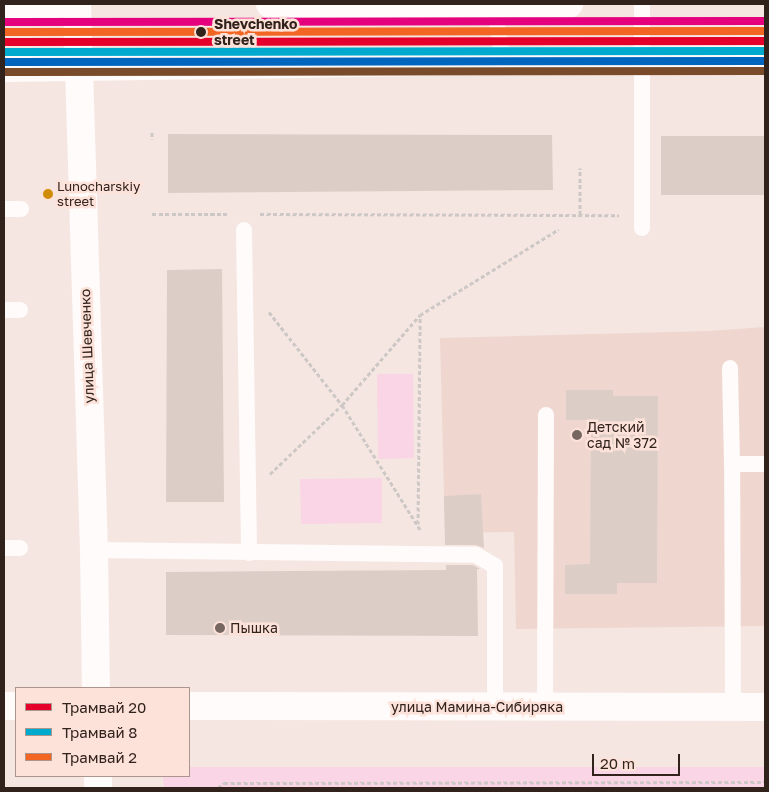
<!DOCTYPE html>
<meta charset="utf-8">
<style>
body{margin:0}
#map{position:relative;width:769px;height:792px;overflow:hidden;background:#f5e6e1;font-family:"Golos Text",sans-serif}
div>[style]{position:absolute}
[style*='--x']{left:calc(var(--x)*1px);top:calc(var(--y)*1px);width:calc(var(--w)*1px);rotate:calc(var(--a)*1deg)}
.built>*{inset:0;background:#efd7d0}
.green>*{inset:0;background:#f9d5e5}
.building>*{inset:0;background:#dccec7}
.path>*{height:3px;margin-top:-1.5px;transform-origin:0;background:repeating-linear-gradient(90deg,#cdc8c5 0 4px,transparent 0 6.5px)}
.lane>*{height:16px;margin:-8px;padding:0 8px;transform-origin:8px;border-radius:8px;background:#fefbfa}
.secondary>*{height:28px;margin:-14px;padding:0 14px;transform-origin:14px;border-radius:14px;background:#fefbfa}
.tram-1>*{height:8px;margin:-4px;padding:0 4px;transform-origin:4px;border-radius:4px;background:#e4002b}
.tram-2>*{height:8px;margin:-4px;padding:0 4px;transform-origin:4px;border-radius:4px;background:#00a9ce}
.tram-3>*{height:8px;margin:-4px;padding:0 4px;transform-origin:4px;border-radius:4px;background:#f26522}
.tram-4>*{height:8px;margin:-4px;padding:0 4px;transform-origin:4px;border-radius:4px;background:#0065bd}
.tram-5>*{height:8px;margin:-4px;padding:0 4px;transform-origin:4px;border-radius:4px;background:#e5007d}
.tram-6>*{height:8px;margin:-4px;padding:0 4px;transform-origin:4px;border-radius:4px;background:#7a4b2a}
.dots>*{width:14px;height:14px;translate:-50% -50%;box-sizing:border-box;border:2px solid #fde2d9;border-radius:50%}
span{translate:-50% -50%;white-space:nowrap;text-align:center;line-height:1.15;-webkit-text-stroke:5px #fde2d9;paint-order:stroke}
.bus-label{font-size:13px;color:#31221c}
.left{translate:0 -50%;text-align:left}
.stop-label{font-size:14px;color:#31221c;font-weight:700}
.street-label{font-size:14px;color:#31221c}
.poi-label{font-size:14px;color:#31221c}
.frame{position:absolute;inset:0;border:5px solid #31221c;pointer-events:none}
.legend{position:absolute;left:15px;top:687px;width:175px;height:90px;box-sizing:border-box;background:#fde2d9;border:1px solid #ab958d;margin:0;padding:6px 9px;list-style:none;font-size:15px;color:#31221c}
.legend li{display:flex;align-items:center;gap:10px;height:25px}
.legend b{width:25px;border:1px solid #ab958d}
.scale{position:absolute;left:592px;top:754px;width:88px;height:22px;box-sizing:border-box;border:2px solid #31221c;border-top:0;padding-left:6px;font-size:15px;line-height:18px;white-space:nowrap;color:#31221c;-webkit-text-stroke:4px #fde2d9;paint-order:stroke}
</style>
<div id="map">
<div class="built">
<i style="clip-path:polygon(765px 327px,765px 626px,516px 629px,514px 532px,445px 533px,440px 338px,709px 331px)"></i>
</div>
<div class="green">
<i style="clip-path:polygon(377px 374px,413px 374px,414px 458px,378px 459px)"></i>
<i style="clip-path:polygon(382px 478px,382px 523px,301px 524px,300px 479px)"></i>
<i style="clip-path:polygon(189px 767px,765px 767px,765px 788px,164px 788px,163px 776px,189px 776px)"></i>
</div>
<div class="building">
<i style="clip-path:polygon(168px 134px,552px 135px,553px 190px,168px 193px)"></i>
<i style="clip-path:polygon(661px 136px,765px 136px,765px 195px,661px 195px)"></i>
<i style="clip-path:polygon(222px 269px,224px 502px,166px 502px,167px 270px)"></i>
<i style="clip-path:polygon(566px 390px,613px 390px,613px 396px,658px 396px,657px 583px,617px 583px,617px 594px,565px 594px,565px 565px,590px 564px,591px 420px,566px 420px)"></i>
<i style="clip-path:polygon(481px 494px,484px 548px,476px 545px,445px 545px,444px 496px)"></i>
<i style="clip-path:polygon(446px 565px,473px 565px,480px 569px,477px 569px,478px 636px,166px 635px,166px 572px,446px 570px)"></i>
</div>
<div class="path">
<i style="--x:152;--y:132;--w:7;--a:90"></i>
<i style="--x:152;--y:214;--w:75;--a:0"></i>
<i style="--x:260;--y:214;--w:359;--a:0.2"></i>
<i style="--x:580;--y:215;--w:47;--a:-90"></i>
<i style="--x:269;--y:312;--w:118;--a:51.9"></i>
<i style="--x:342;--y:405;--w:149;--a:57.9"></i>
<i style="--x:270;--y:474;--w:100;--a:-43.8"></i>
<i style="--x:342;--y:405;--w:119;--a:-49.1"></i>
<i style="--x:420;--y:315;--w:163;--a:-31.7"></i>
<i style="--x:418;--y:524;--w:208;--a:-89.4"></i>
<i style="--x:218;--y:788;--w:8;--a:-40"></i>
<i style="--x:224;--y:783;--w:541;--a:-0.11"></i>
</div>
<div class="lane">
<i style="--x:494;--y:4;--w:58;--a:81"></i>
<i style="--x:642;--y:4;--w:224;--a:90"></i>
<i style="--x:4;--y:209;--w:17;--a:0"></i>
<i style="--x:244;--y:230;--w:323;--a:89.1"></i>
<i style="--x:4;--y:310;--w:16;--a:0"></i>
<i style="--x:730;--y:368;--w:96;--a:88.8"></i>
<i style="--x:4;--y:548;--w:16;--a:0"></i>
<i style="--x:94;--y:550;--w:382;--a:0.7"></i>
<i style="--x:476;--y:555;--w:22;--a:30"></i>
<i style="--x:495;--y:566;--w:141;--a:90"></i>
<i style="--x:545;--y:707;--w:292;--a:-89.8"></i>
<i style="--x:733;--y:707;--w:243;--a:-90.2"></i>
<i style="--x:732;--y:464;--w:33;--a:0"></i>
</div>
<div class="secondary">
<i style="--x:77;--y:4;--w:546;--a:88.22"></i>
<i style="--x:94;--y:550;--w:138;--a:89.2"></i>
<i style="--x:270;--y:4;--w:133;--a:1.3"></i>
<i style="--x:403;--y:7;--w:166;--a:-1"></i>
<i style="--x:4;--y:8;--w:54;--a:-4.2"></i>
<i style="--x:4;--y:68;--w:499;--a:-0.8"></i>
<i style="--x:503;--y:61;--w:262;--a:-0.2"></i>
<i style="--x:4;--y:706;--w:12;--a:0"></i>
<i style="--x:189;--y:706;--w:576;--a:0.1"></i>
<i style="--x:98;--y:776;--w:12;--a:90"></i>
</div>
<div class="tram-1">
<i style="--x:4;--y:42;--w:761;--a:-0.08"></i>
</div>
<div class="tram-2">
<i style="--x:4;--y:52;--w:761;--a:-0.08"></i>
</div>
<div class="tram-3">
<i style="--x:4;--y:32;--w:761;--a:-0.08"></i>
</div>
<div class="tram-4">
<i style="--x:4;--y:62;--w:761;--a:-0.08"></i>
</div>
<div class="tram-5">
<i style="--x:4;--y:22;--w:761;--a:-0.08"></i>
</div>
<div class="tram-6">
<i style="--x:4;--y:72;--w:761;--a:-0.08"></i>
</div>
<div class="dots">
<i style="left:201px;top:32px;background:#31221c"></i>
<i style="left:48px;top:194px;background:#cf8c06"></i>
<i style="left:577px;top:435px;background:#766761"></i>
<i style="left:220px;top:628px;background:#766761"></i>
</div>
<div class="bus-label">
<span class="left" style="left:57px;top:194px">Lunocharskiy<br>street</span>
</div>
<div class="stop-label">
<span class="left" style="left:214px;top:32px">Shevchenko<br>street</span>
</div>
<div class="street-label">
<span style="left:87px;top:346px;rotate:-92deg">улица Шевченко</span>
<span style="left:477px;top:707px">улица Мамина-Сибиряка</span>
</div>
<div class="poi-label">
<span class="left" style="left:587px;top:435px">Детский<br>сад № 372</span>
<span class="left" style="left:230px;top:628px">Пышка</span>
</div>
<div class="frame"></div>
<ul class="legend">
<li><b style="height:6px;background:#e4002b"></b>Трамвай 20</li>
<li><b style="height:6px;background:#00a9ce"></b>Трамвай 8</li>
<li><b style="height:6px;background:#f26522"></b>Трамвай 2</li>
</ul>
<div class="scale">20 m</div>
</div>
